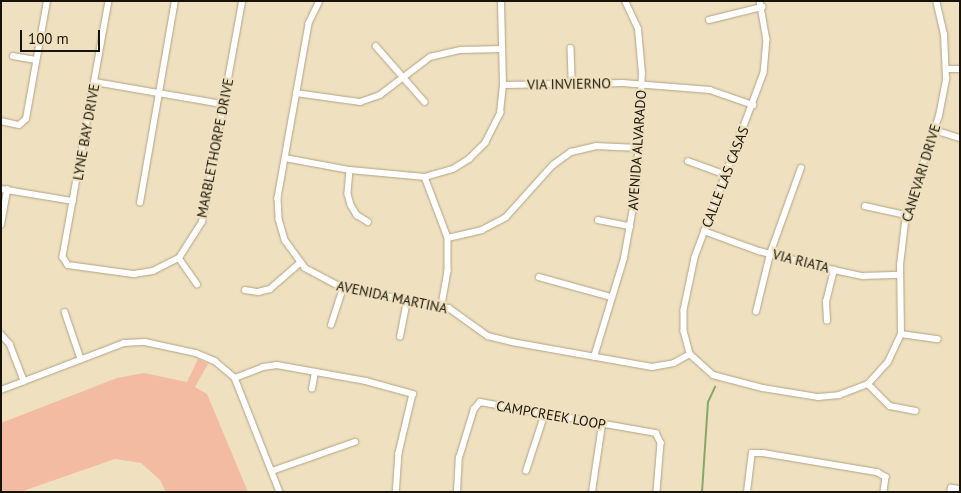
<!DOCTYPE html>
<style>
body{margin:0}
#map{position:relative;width:961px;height:493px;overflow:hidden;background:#efe1bf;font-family:"PT Sans",sans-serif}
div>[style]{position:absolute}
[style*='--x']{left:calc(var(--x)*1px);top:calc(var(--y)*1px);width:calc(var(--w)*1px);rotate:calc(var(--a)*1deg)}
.green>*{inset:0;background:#f3bba2}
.stream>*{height:2px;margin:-1px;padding:0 1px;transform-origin:1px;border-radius:1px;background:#86a867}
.roads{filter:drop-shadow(0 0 1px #b1a383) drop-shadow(0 0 1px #b1a383)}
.street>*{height:5.5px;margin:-2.75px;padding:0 2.75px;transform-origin:2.75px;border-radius:2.75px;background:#fff}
span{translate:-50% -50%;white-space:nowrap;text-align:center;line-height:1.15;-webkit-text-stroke:4.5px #efe1bf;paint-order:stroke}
.street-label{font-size:14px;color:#181307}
.frame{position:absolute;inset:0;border:2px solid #181307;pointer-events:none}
.scale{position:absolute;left:20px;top:30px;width:80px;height:22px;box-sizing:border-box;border:2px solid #181307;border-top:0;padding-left:6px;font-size:15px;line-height:18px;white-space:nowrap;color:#181307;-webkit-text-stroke:4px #efe1bf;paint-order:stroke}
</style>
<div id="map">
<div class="green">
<i style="clip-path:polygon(198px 359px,208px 364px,195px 387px,207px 394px,248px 492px,166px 492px,160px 480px,141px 463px,115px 459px,20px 492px,1px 492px,1px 423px,117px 378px,144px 373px,187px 382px)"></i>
</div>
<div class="stream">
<i style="--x:702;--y:492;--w:90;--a:-86.2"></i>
<i style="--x:708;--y:402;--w:17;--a:-65"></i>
</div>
<div class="roads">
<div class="street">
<i style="--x:109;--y:1;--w:260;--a:100.2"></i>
<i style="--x:63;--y:257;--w:9;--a:58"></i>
<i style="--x:68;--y:265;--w:67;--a:7.8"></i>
<i style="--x:134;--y:274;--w:19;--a:-9"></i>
<i style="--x:153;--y:271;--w:29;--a:-27"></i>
<i style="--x:179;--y:258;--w:43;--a:-57.4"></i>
<i style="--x:202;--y:222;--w:225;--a:-79.7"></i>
<i style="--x:320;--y:1;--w:25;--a:116"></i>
<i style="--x:309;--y:24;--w:177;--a:100.1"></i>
<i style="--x:278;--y:198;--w:21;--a:87"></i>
<i style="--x:279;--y:219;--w:22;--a:74"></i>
<i style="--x:285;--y:240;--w:34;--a:54"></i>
<i style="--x:305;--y:268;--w:43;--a:27.8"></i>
<i style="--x:343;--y:288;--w:108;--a:10.7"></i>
<i style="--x:449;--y:308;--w:48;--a:35.7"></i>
<i style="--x:488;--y:336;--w:25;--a:14"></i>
<i style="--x:512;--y:342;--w:142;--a:10.1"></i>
<i style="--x:652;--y:367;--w:22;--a:-10"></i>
<i style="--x:674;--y:363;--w:18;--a:-29"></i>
<i style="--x:760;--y:1;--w:39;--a:80"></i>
<i style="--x:767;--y:39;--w:34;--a:95"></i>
<i style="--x:764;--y:73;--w:197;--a:110.5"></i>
<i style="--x:695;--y:258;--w:53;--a:101.9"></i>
<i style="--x:684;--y:310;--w:21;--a:90"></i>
<i style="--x:684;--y:331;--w:24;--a:75"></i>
<i style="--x:690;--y:354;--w:31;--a:42"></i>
<i style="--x:713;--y:375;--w:52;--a:14.6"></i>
<i style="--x:763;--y:388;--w:56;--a:9.3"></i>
<i style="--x:818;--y:397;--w:21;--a:-5"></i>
<i style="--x:839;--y:395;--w:31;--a:-21"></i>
<i style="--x:868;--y:384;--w:30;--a:-48"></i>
<i style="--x:888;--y:362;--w:31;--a:-65"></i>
<i style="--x:901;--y:334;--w:69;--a:-90.8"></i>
<i style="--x:900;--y:265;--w:50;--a:-83.2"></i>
<i style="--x:906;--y:215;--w:104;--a:-71.6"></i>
<i style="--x:939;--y:116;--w:38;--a:-79"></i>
<i style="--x:946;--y:79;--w:44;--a:-92.6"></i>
<i style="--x:944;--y:35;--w:35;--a:-103"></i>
<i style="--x:709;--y:20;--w:55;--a:-13.8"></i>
<i style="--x:376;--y:46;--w:74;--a:48.8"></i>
<i style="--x:571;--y:48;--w:35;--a:88"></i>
<i style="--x:13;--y:56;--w:23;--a:10"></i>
<i style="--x:947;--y:69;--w:13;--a:0"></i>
<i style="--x:95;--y:82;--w:130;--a:9.8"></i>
<i style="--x:503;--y:85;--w:120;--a:-1"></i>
<i style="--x:623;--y:83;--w:87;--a:4.6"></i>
<i style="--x:710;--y:90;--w:46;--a:19.2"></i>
<i style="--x:296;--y:93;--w:65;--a:8"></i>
<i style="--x:360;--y:102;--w:21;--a:-19"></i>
<i style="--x:380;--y:95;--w:63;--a:-37.2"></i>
<i style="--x:430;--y:57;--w:32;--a:-13"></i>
<i style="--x:461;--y:50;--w:41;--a:-1.4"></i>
<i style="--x:1;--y:121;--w:18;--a:13"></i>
<i style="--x:19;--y:125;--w:9;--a:-41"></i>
<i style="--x:26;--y:119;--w:120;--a:-79.9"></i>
<i style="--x:934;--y:130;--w:27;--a:17"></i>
<i style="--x:285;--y:158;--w:66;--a:10.5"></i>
<i style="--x:350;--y:170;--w:75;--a:5.3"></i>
<i style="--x:425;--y:177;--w:29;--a:-16"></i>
<i style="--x:453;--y:169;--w:19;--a:-32"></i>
<i style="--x:469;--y:159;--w:23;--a:-45"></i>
<i style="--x:485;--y:143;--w:34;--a:-63"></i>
<i style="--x:500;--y:113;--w:28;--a:-84"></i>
<i style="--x:503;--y:85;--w:84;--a:-91.4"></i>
<i style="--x:688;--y:161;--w:38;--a:20"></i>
<i style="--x:350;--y:170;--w:24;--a:95"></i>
<i style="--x:348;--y:194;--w:11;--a:75"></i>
<i style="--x:351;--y:205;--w:12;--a:59"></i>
<i style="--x:357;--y:215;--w:13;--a:32"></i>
<i style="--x:425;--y:177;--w:65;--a:69.3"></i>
<i style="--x:448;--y:238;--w:33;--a:90"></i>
<i style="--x:448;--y:271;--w:36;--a:100"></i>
<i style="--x:1;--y:189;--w:73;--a:9.5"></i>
<i style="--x:140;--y:203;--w:205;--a:-80.2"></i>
<i style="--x:865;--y:206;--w:42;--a:12.4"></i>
<i style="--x:598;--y:220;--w:33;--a:11"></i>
<i style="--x:1;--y:225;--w:36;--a:-80"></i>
<i style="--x:704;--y:231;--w:59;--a:20"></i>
<i style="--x:759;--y:251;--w:77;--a:14.2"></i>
<i style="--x:834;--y:270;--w:30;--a:12"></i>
<i style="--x:863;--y:276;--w:37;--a:-2"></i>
<i style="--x:448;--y:238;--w:35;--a:-13"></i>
<i style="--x:482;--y:230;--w:27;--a:-28"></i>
<i style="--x:506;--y:217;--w:70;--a:-47.9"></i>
<i style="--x:553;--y:165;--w:22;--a:-36"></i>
<i style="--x:571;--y:152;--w:26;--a:-13"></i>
<i style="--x:596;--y:146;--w:43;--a:2.7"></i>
<i style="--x:179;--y:258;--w:32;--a:55"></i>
<i style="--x:539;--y:277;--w:75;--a:15.5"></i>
<i style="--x:245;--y:290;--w:13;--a:9"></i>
<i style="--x:258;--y:292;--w:12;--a:-14"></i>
<i style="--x:270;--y:289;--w:40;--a:-41"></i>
<i style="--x:65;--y:312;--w:50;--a:71.2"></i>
<i style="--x:756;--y:312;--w:60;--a:-76.4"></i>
<i style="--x:770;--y:254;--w:91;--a:-70.2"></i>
<i style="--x:827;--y:321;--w:19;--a:-93"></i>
<i style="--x:826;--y:302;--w:33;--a:-76"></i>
<i style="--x:331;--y:325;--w:39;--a:-72"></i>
<i style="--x:1;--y:334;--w:13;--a:48"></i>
<i style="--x:10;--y:344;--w:40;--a:69"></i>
<i style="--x:901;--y:334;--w:37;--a:8"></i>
<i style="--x:400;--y:337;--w:38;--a:-79"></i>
<i style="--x:594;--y:357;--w:103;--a:-73.1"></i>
<i style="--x:624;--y:258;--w:68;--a:-79.8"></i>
<i style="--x:636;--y:191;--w:117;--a:-87.1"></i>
<i style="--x:642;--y:74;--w:45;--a:-95.1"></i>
<i style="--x:638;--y:29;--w:31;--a:-115"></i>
<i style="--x:235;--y:378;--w:30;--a:-21"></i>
<i style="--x:263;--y:367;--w:14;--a:-8"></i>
<i style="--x:277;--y:365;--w:90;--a:10.2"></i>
<i style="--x:366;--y:381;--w:49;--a:15.5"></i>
<i style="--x:413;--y:394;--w:61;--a:103.3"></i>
<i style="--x:399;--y:453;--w:39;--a:94"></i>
<i style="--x:868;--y:384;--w:31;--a:45"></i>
<i style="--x:890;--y:406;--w:26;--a:11"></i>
<i style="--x:312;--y:389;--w:17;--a:-80"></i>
<i style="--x:1;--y:390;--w:132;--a:-20.9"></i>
<i style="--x:124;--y:343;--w:21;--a:-3"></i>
<i style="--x:145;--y:342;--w:52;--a:12.2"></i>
<i style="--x:196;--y:353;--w:21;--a:23"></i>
<i style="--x:215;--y:361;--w:26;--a:40"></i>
<i style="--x:235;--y:378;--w:123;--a:68.5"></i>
<i style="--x:272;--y:471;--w:88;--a:-19.3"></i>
<i style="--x:526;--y:471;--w:58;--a:-71.9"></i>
<i style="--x:457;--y:492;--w:34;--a:-87"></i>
<i style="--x:459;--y:458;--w:51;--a:-73"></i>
<i style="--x:474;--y:409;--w:9;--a:-49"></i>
<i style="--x:480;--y:402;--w:179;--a:10"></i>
<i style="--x:656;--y:433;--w:11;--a:63"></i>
<i style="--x:661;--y:443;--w:49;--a:94.7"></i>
<i style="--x:592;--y:492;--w:68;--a:-81.5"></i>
<i style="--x:747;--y:492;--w:39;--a:-83"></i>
<i style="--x:752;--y:453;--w:11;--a:0"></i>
<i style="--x:763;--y:453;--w:116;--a:9.5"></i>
<i style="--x:877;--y:472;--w:10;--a:29"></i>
<i style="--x:886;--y:477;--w:15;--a:98"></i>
<i style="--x:950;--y:492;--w:4;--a:-76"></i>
<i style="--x:951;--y:488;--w:9;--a:6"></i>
</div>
</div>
<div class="street-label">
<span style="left:569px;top:84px;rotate:-1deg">VIA INVIERNO</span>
<span style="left:86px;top:132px;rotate:-80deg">LYNE BAY DRIVE</span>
<span style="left:215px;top:148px;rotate:-79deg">MARBLETHORPE DRIVE</span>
<span style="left:637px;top:150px;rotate:-86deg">AVENIDA ALVARADO</span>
<span style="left:921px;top:173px;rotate:-73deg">CANEVARI DRIVE</span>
<span style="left:725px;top:177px;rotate:-69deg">CALLE LAS CASAS</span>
<span style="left:801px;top:261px;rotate:14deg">VIA RIATA</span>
<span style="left:392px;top:297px;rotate:12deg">AVENIDA MARTINA</span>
<span style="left:551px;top:415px;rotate:10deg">CAMPCREEK LOOP</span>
</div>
<div class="frame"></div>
<div class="scale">100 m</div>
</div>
